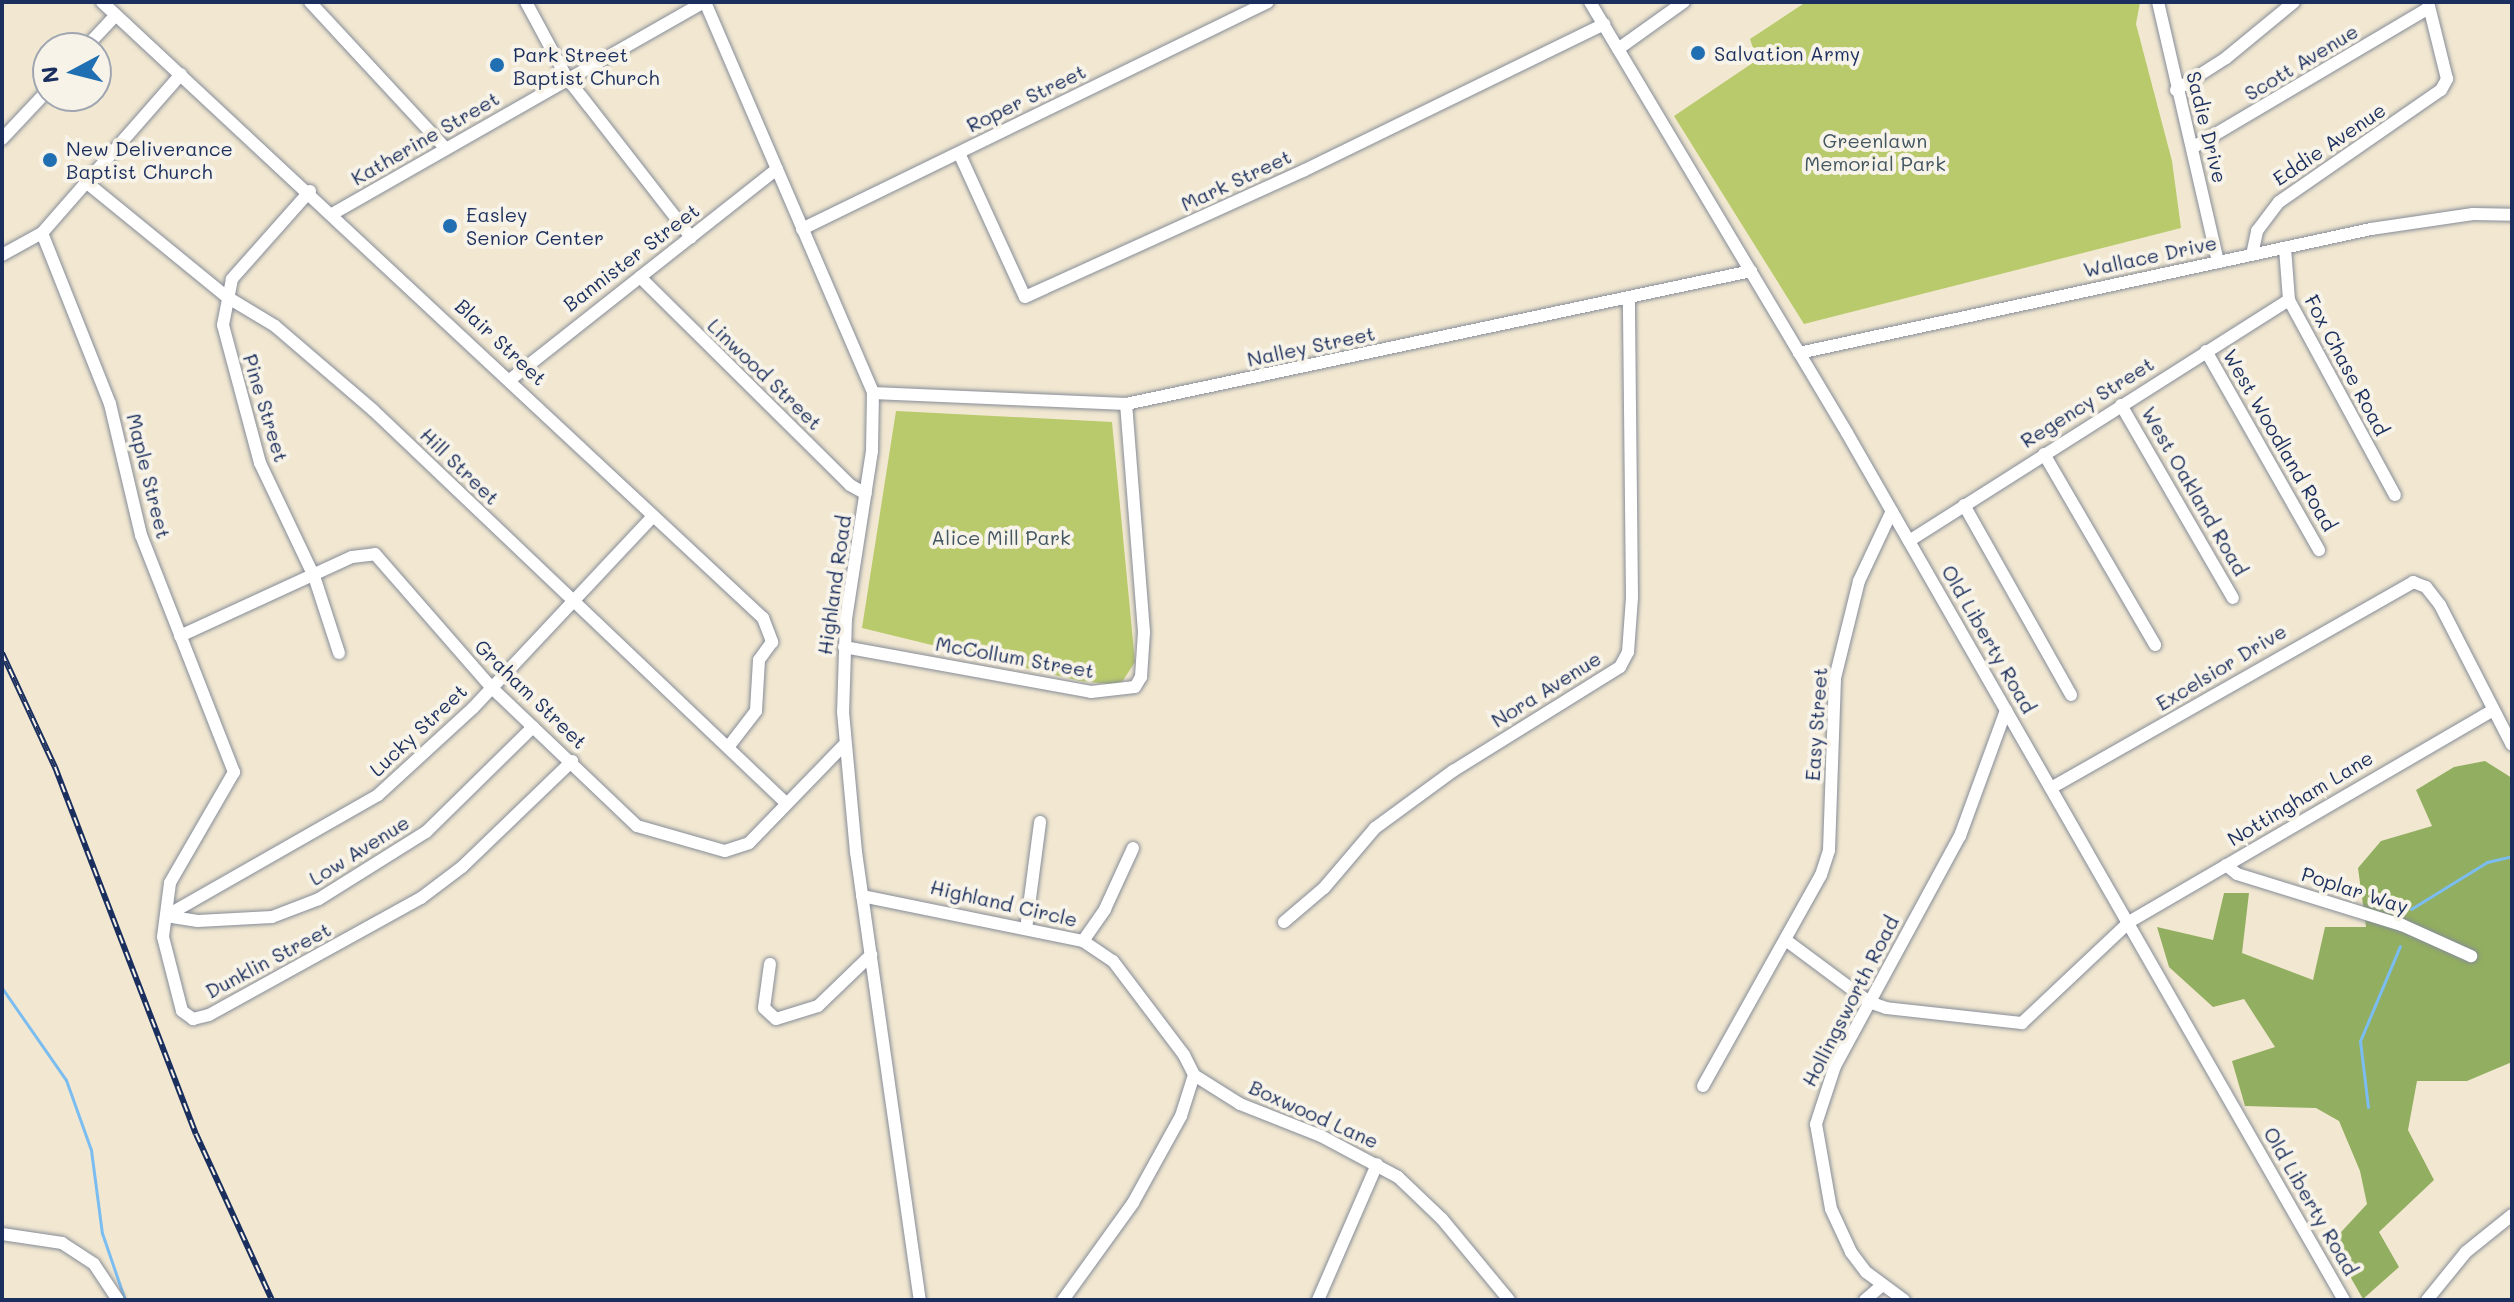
<!DOCTYPE html>
<style>
body{margin:0}
#map{position:relative;width:2514px;height:1302px;overflow:hidden;background:#f2e8d1;font-family:Mali,sans-serif}
div>[style]{position:absolute}
[style*='--x']{left:calc(var(--x)*1px);top:calc(var(--y)*1px);width:calc(var(--w)*1px);rotate:calc(var(--a)*1deg)}
.green>*{inset:0;background:#b8ca6c}
.forest>*{inset:0;background:#92ae60}
.stream>*{height:3px;margin:-1.5px;padding:0 1.5px;transform-origin:1.5px;border-radius:1.5px;background:#7bbdf0}
.roads{filter:drop-shadow(0 0 2px #868c98) drop-shadow(0 0 2px #868c98)}
.street>*{height:12px;margin:-6px;padding:0 6px;transform-origin:6px;border-radius:6px;background:#fff}
.rail>*{height:6px;margin-top:-3px;transform-origin:0;background:repeating-linear-gradient(90deg,#f7f3e8 0 9px,#1b2f5e 0 18px);box-sizing:border-box;border-block:2px solid #1b2f5e}
.dots>*{width:22px;height:22px;translate:-50% -50%;box-sizing:border-box;border:4px solid #f7f3e8;border-radius:50%}
span{translate:-50% -50%;white-space:nowrap;text-align:center;line-height:1.15;-webkit-text-stroke:8px #f7f3e8;paint-order:stroke}
.poi-label{font-size:20px;color:#1b2f5e}
.left{translate:0 -50%;text-align:left}
.street-label{font-size:20px;color:#1b2f5e}
.park-label{font-size:20px;color:#425662}
.frame{position:absolute;inset:0;border:4px solid #1b2f5e;pointer-events:none}
.north{position:absolute;left:32px;top:32px;width:80px;height:80px;box-sizing:border-box;background:#f7f3e8;border:2px solid #9fa5b1;border-radius:50%;rotate:263deg;font-size:22px;font-weight:700;line-height:32px;text-align:center;color:#1b2f5e}
.north::after{content:'';display:block;margin:auto;width:28px;height:36px;background:#1f6fb2;clip-path:polygon(50% 0,100% 100%,50% 72%,0 100%)}
</style>
<div id="map">
<div class="green">
<i style="clip-path:polygon(1806px 2px,2140px 2px,2136px 24px,2172px 161px,2181px 228px,1804px 324px,1674px 116px,1757px 60px,1750px 39px)"></i>
<i style="clip-path:polygon(896px 411px,1112px 422px,1135px 662px,1120px 685px,1080px 681px,862px 628px)"></i>
</div>
<div class="forest">
<i style="clip-path:polygon(2485px 761px,2512px 778px,2512px 1062px,2467px 1081px,2417px 1081px,2408px 1130px,2434px 1180px,2379px 1232px,2399px 1267px,2363px 1299px,2331px 1243px,2367px 1204px,2360px 1171px,2339px 1121px,2316px 1108px,2245px 1106px,2232px 1061px,2275px 1047px,2244px 999px,2213px 1007px,2169px 967px,2157px 927px,2213px 940px,2224px 893px,2249px 893px,2242px 953px,2313px 980px,2325px 927px,2366px 927px,2358px 868px,2381px 841px,2432px 826px,2416px 790px,2454px 767px)"></i>
</div>
<div class="stream">
<i style="--x:2411;--y:909;--w:89;--a:-31.7"></i>
<i style="--x:2487;--y:862;--w:26;--a:-13"></i>
<i style="--x:2;--y:988;--w:112;--a:55.2"></i>
<i style="--x:66;--y:1080;--w:74;--a:70.3"></i>
<i style="--x:91;--y:1150;--w:84;--a:82.5"></i>
<i style="--x:102;--y:1233;--w:71;--a:71.1"></i>
<i style="--x:2368;--y:1107;--w:66;--a:-96.9"></i>
<i style="--x:2360;--y:1041;--w:103;--a:-67.2"></i>
</div>
<div class="roads">
<div class="street">
<i style="--x:102;--y:2;--w:904;--a:42.98"></i>
<i style="--x:763;--y:618;--w:26;--a:69"></i>
<i style="--x:772;--y:642;--w:22;--a:126"></i>
<i style="--x:759;--y:660;--w:51;--a:93.4"></i>
<i style="--x:756;--y:711;--w:44;--a:127.6"></i>
<i style="--x:310;--y:2;--w:200;--a:47.2"></i>
<i style="--x:526;--y:2;--w:86;--a:61.7"></i>
<i style="--x:567;--y:78;--w:202;--a:52.1"></i>
<i style="--x:705;--y:2;--w:426;--a:66.7"></i>
<i style="--x:873;--y:393;--w:58;--a:91"></i>
<i style="--x:872;--y:451;--w:170;--a:98.8"></i>
<i style="--x:846;--y:619;--w:93;--a:91.8"></i>
<i style="--x:843;--y:712;--w:141;--a:84.7"></i>
<i style="--x:856;--y:852;--w:453;--a:81.9"></i>
<i style="--x:1590;--y:2;--w:502;--a:59.19"></i>
<i style="--x:1847;--y:433;--w:999;--a:60.18"></i>
<i style="--x:2158;--y:2;--w:267;--a:77"></i>
<i style="--x:85;--y:48;--w:45;--a:-46.8"></i>
<i style="--x:1618;--y:49;--w:81;--a:-35.5"></i>
<i style="--x:2176;--y:90;--w:59;--a:-32.6"></i>
<i style="--x:2226;--y:58;--w:88;--a:-39.5"></i>
<i style="--x:2;--y:139;--w:67;--a:-46.8"></i>
<i style="--x:2192;--y:148;--w:275;--a:-30.6"></i>
<i style="--x:959;--y:153;--w:158;--a:65.4"></i>
<i style="--x:1025;--y:297;--w:307;--a:-24.4"></i>
<i style="--x:1305;--y:170;--w:333;--a:-26"></i>
<i style="--x:86;--y:182;--w:182;--a:39.2"></i>
<i style="--x:227;--y:297;--w:56;--a:31.1"></i>
<i style="--x:275;--y:326;--w:130;--a:40.6"></i>
<i style="--x:374;--y:411;--w:569;--a:43.58"></i>
<i style="--x:310;--y:191;--w:118;--a:131.6"></i>
<i style="--x:232;--y:279;--w:47;--a:101.1"></i>
<i style="--x:223;--y:325;--w:143;--a:75"></i>
<i style="--x:260;--y:463;--w:125;--a:64.5"></i>
<i style="--x:314;--y:576;--w:81;--a:72"></i>
<i style="--x:334;--y:213;--w:426;--a:-29.7"></i>
<i style="--x:802;--y:229;--w:518;--a:-25.97"></i>
<i style="--x:42;--y:233;--w:184;--a:68.3"></i>
<i style="--x:110;--y:404;--w:135;--a:76.7"></i>
<i style="--x:141;--y:535;--w:255;--a:68.6"></i>
<i style="--x:234;--y:772;--w:128;--a:120"></i>
<i style="--x:170;--y:883;--w:54;--a:97.4"></i>
<i style="--x:163;--y:937;--w:76;--a:75.6"></i>
<i style="--x:182;--y:1011;--w:14;--a:36"></i>
<i style="--x:193;--y:1019;--w:16;--a:-14"></i>
<i style="--x:209;--y:1015;--w:242;--a:-28.9"></i>
<i style="--x:421;--y:898;--w:51;--a:-37.1"></i>
<i style="--x:462;--y:867;--w:153;--a:-43.9"></i>
<i style="--x:2285;--y:248;--w:52;--a:85.6"></i>
<i style="--x:2289;--y:300;--w:222;--a:61.5"></i>
<i style="--x:2;--y:255;--w:46;--a:-28.8"></i>
<i style="--x:42;--y:233;--w:211;--a:-48.8"></i>
<i style="--x:2252;--y:255;--w:25;--a:-78"></i>
<i style="--x:2257;--y:231;--w:36;--a:-53"></i>
<i style="--x:2279;--y:202;--w:197;--a:-34.7"></i>
<i style="--x:2441;--y:90;--w:13;--a:-61"></i>
<i style="--x:2447;--y:79;--w:79;--a:-103.9"></i>
<i style="--x:640;--y:277;--w:296;--a:44.7"></i>
<i style="--x:850;--y:485;--w:18;--a:29"></i>
<i style="--x:2206;--y:351;--w:229;--a:60.4"></i>
<i style="--x:1799;--y:353;--w:585;--a:-12.23"></i>
<i style="--x:2371;--y:229;--w:103;--a:-8.4"></i>
<i style="--x:2473;--y:214;--w:39;--a:1"></i>
<i style="--x:511;--y:379;--w:339;--a:-38.3"></i>
<i style="--x:873;--y:393;--w:253;--a:2.5"></i>
<i style="--x:1126;--y:404;--w:639;--a:-12.01"></i>
<i style="--x:2121;--y:405;--w:223;--a:59.9"></i>
<i style="--x:2044;--y:454;--w:221;--a:59.8"></i>
<i style="--x:1964;--y:505;--w:218;--a:60.6"></i>
<i style="--x:1909;--y:541;--w:450;--a:-32.4"></i>
<i style="--x:180;--y:636;--w:189;--a:-24.7"></i>
<i style="--x:352;--y:557;--w:23;--a:-7"></i>
<i style="--x:375;--y:554;--w:178;--a:48.9"></i>
<i style="--x:492;--y:688;--w:200;--a:43.6"></i>
<i style="--x:637;--y:826;--w:91;--a:15.9"></i>
<i style="--x:725;--y:851;--w:25;--a:-18"></i>
<i style="--x:749;--y:843;--w:138;--a:-45.9"></i>
<i style="--x:844;--y:647;--w:251;--a:10.3"></i>
<i style="--x:1091;--y:692;--w:44;--a:-6.5"></i>
<i style="--x:1135;--y:687;--w:12;--a:-59"></i>
<i style="--x:1141;--y:677;--w:45;--a:-86.2"></i>
<i style="--x:1144;--y:632;--w:229;--a:-94.5"></i>
<i style="--x:2051;--y:788;--w:417;--a:-29.6"></i>
<i style="--x:2413;--y:582;--w:14;--a:21"></i>
<i style="--x:2426;--y:587;--w:23;--a:52"></i>
<i style="--x:2440;--y:605;--w:157;--a:62.8"></i>
<i style="--x:2226;--y:865;--w:14;--a:39"></i>
<i style="--x:2237;--y:874;--w:173;--a:17.2"></i>
<i style="--x:2402;--y:925;--w:76;--a:24.2"></i>
<i style="--x:862;--y:896;--w:226;--a:11.5"></i>
<i style="--x:1083;--y:941;--w:36;--a:34"></i>
<i style="--x:1113;--y:961;--w:118;--a:52.9"></i>
<i style="--x:1184;--y:1055;--w:22;--a:63"></i>
<i style="--x:1194;--y:1075;--w:43;--a:107.6"></i>
<i style="--x:1181;--y:1116;--w:99;--a:118.9"></i>
<i style="--x:1133;--y:1203;--w:120;--a:125.8"></i>
<i style="--x:166;--y:916;--w:244;--a:-29.7"></i>
<i style="--x:378;--y:795;--w:129;--a:-42.5"></i>
<i style="--x:473;--y:708;--w:263;--a:-46.8"></i>
<i style="--x:166;--y:916;--w:32;--a:9"></i>
<i style="--x:198;--y:921;--w:74;--a:-3.1"></i>
<i style="--x:272;--y:917;--w:50;--a:-21"></i>
<i style="--x:319;--y:899;--w:126;--a:-32.1"></i>
<i style="--x:426;--y:832;--w:150;--a:-44.5"></i>
<i style="--x:1284;--y:922;--w:52;--a:-40.4"></i>
<i style="--x:1324;--y:888;--w:79;--a:-49.6"></i>
<i style="--x:1375;--y:828;--w:97;--a:-36.2"></i>
<i style="--x:1453;--y:771;--w:197;--a:-31.9"></i>
<i style="--x:1620;--y:667;--w:17;--a:-62"></i>
<i style="--x:1628;--y:652;--w:54;--a:-85.8"></i>
<i style="--x:1632;--y:598;--w:301;--a:-90.6"></i>
<i style="--x:1026;--y:929;--w:108;--a:-82.5"></i>
<i style="--x:1083;--y:941;--w:39;--a:-55"></i>
<i style="--x:1105;--y:909;--w:67;--a:-65.3"></i>
<i style="--x:1787;--y:941;--w:102;--a:36.6"></i>
<i style="--x:1869;--y:1002;--w:18;--a:19"></i>
<i style="--x:1886;--y:1008;--w:137;--a:6.3"></i>
<i style="--x:2022;--y:1023;--w:147;--a:-43.3"></i>
<i style="--x:2129;--y:922;--w:421;--a:-30.2"></i>
<i style="--x:770;--y:964;--w:44;--a:97.8"></i>
<i style="--x:764;--y:1008;--w:16;--a:43"></i>
<i style="--x:776;--y:1019;--w:44;--a:-17.2"></i>
<i style="--x:818;--y:1006;--w:74;--a:-43.9"></i>
<i style="--x:1194;--y:1075;--w:54;--a:32.2"></i>
<i style="--x:1240;--y:1104;--w:87;--a:21.6"></i>
<i style="--x:1321;--y:1136;--w:87;--a:28"></i>
<i style="--x:1398;--y:1177;--w:61;--a:43.7"></i>
<i style="--x:1442;--y:1219;--w:105;--a:50.4"></i>
<i style="--x:1703;--y:1086;--w:242;--a:-60.8"></i>
<i style="--x:1821;--y:875;--w:26;--a:-72"></i>
<i style="--x:1829;--y:850;--w:172;--a:-88"></i>
<i style="--x:1835;--y:678;--w:100;--a:-76.1"></i>
<i style="--x:1859;--y:581;--w:77;--a:-64.8"></i>
<i style="--x:2;--y:1234;--w:61;--a:8.5"></i>
<i style="--x:62;--y:1243;--w:38;--a:33"></i>
<i style="--x:94;--y:1264;--w:43;--a:56.3"></i>
<i style="--x:1318;--y:1300;--w:148;--a:-66.5"></i>
<i style="--x:1865;--y:1300;--w:23;--a:-41"></i>
<i style="--x:1904;--y:1300;--w:47;--a:-143.6"></i>
<i style="--x:1866;--y:1272;--w:25;--a:-127"></i>
<i style="--x:1851;--y:1252;--w:47;--a:-114.9"></i>
<i style="--x:1831;--y:1209;--w:86;--a:-100"></i>
<i style="--x:1816;--y:1124;--w:61;--a:-71.9"></i>
<i style="--x:1835;--y:1066;--w:262;--a:-61.5"></i>
<i style="--x:1960;--y:836;--w:134;--a:-69.9"></i>
<i style="--x:2427;--y:1300;--w:62;--a:-50.9"></i>
<i style="--x:2466;--y:1252;--w:59;--a:-38.8"></i>
</div>
</div>
<div class="rail">
<i style="--x:2;--y:653;--w:126;--a:65.1"></i>
<i style="--x:55;--y:767;--w:393;--a:69"></i>
<i style="--x:196;--y:1134;--w:183;--a:65.4"></i>
</div>
<div class="dots">
<i style="left:1698px;top:53px;background:#1f6fb2"></i>
<i style="left:497px;top:65px;background:#1f6fb2"></i>
<i style="left:50px;top:160px;background:#1f6fb2"></i>
<i style="left:450px;top:226px;background:#1f6fb2"></i>
</div>
<div class="poi-label">
<span class="left" style="left:1714px;top:53px">Salvation Army</span>
<span class="left" style="left:513px;top:66px">Park Street<br>Baptist Church</span>
<span class="left" style="left:66px;top:160px">New Deliverance<br>Baptist Church</span>
<span class="left" style="left:466px;top:226px">Easley<br>Senior Center</span>
</div>
<div class="street-label">
<span style="left:2301px;top:62px;rotate:-31deg">Scott Avenue</span>
<span style="left:1026px;top:98px;rotate:-26deg">Roper Street</span>
<span style="left:2207px;top:127px;rotate:76deg">Sadie Drive</span>
<span style="left:425px;top:138px;rotate:-30deg">Katherine Street</span>
<span style="left:2329px;top:144px;rotate:-34deg">Eddie Avenue</span>
<span style="left:1236px;top:180px;rotate:-25deg">Mark Street</span>
<span style="left:2150px;top:256px;rotate:-12deg">Wallace Drive</span>
<span style="left:631px;top:257px;rotate:-37deg">Bannister Street</span>
<span style="left:501px;top:342px;rotate:43deg">Blair Street</span>
<span style="left:1311px;top:346px;rotate:-12deg">Nalley Street</span>
<span style="left:2347px;top:365px;rotate:62deg">Fox Chase Road</span>
<span style="left:765px;top:374px;rotate:44deg">Linwood Street</span>
<span style="left:2087px;top:402px;rotate:-32deg">Regency Street</span>
<span style="left:266px;top:408px;rotate:73deg">Pine Street</span>
<span style="left:2280px;top:440px;rotate:60deg">West Woodland Road</span>
<span style="left:460px;top:466px;rotate:44deg">Hill Street</span>
<span style="left:149px;top:476px;rotate:76deg">Maple Street</span>
<span style="left:2195px;top:491px;rotate:60deg">West Oakland Road</span>
<span style="left:834px;top:585px;rotate:-82deg">Highland Road</span>
<span style="left:1989px;top:639px;rotate:60deg">Old Liberty Road</span>
<span style="left:1015px;top:657px;rotate:10deg">McCollum Street</span>
<span style="left:2221px;top:667px;rotate:-31deg">Excelsior Drive</span>
<span style="left:1546px;top:689px;rotate:-32deg">Nora Avenue</span>
<span style="left:531px;top:694px;rotate:44deg">Graham Street</span>
<span style="left:1816px;top:724px;rotate:-86deg">Easy Street</span>
<span style="left:418px;top:730px;rotate:-43deg">Lucky Street</span>
<span style="left:2300px;top:798px;rotate:-31deg">Nottingham Lane</span>
<span style="left:359px;top:850px;rotate:-32deg">Low Avenue</span>
<span style="left:2355px;top:890px;rotate:18deg">Poplar Way</span>
<span style="left:1004px;top:903px;rotate:13deg">Highland Circle</span>
<span style="left:268px;top:960px;rotate:-28deg">Dunklin Street</span>
<span style="left:1850px;top:1001px;rotate:-63deg">Hollingsworth Road</span>
<span style="left:1314px;top:1114px;rotate:24deg">Boxwood Lane</span>
<span style="left:2311px;top:1201px;rotate:60deg">Old Liberty Road</span>
</div>
<div class="park-label">
<span style="left:1875px;top:152px">Greenlawn<br>Memorial Park</span>
<span style="left:1001px;top:537px">Alice Mill Park</span>
</div>
<div class="frame"></div>
<div class="north">N</div>
</div>
